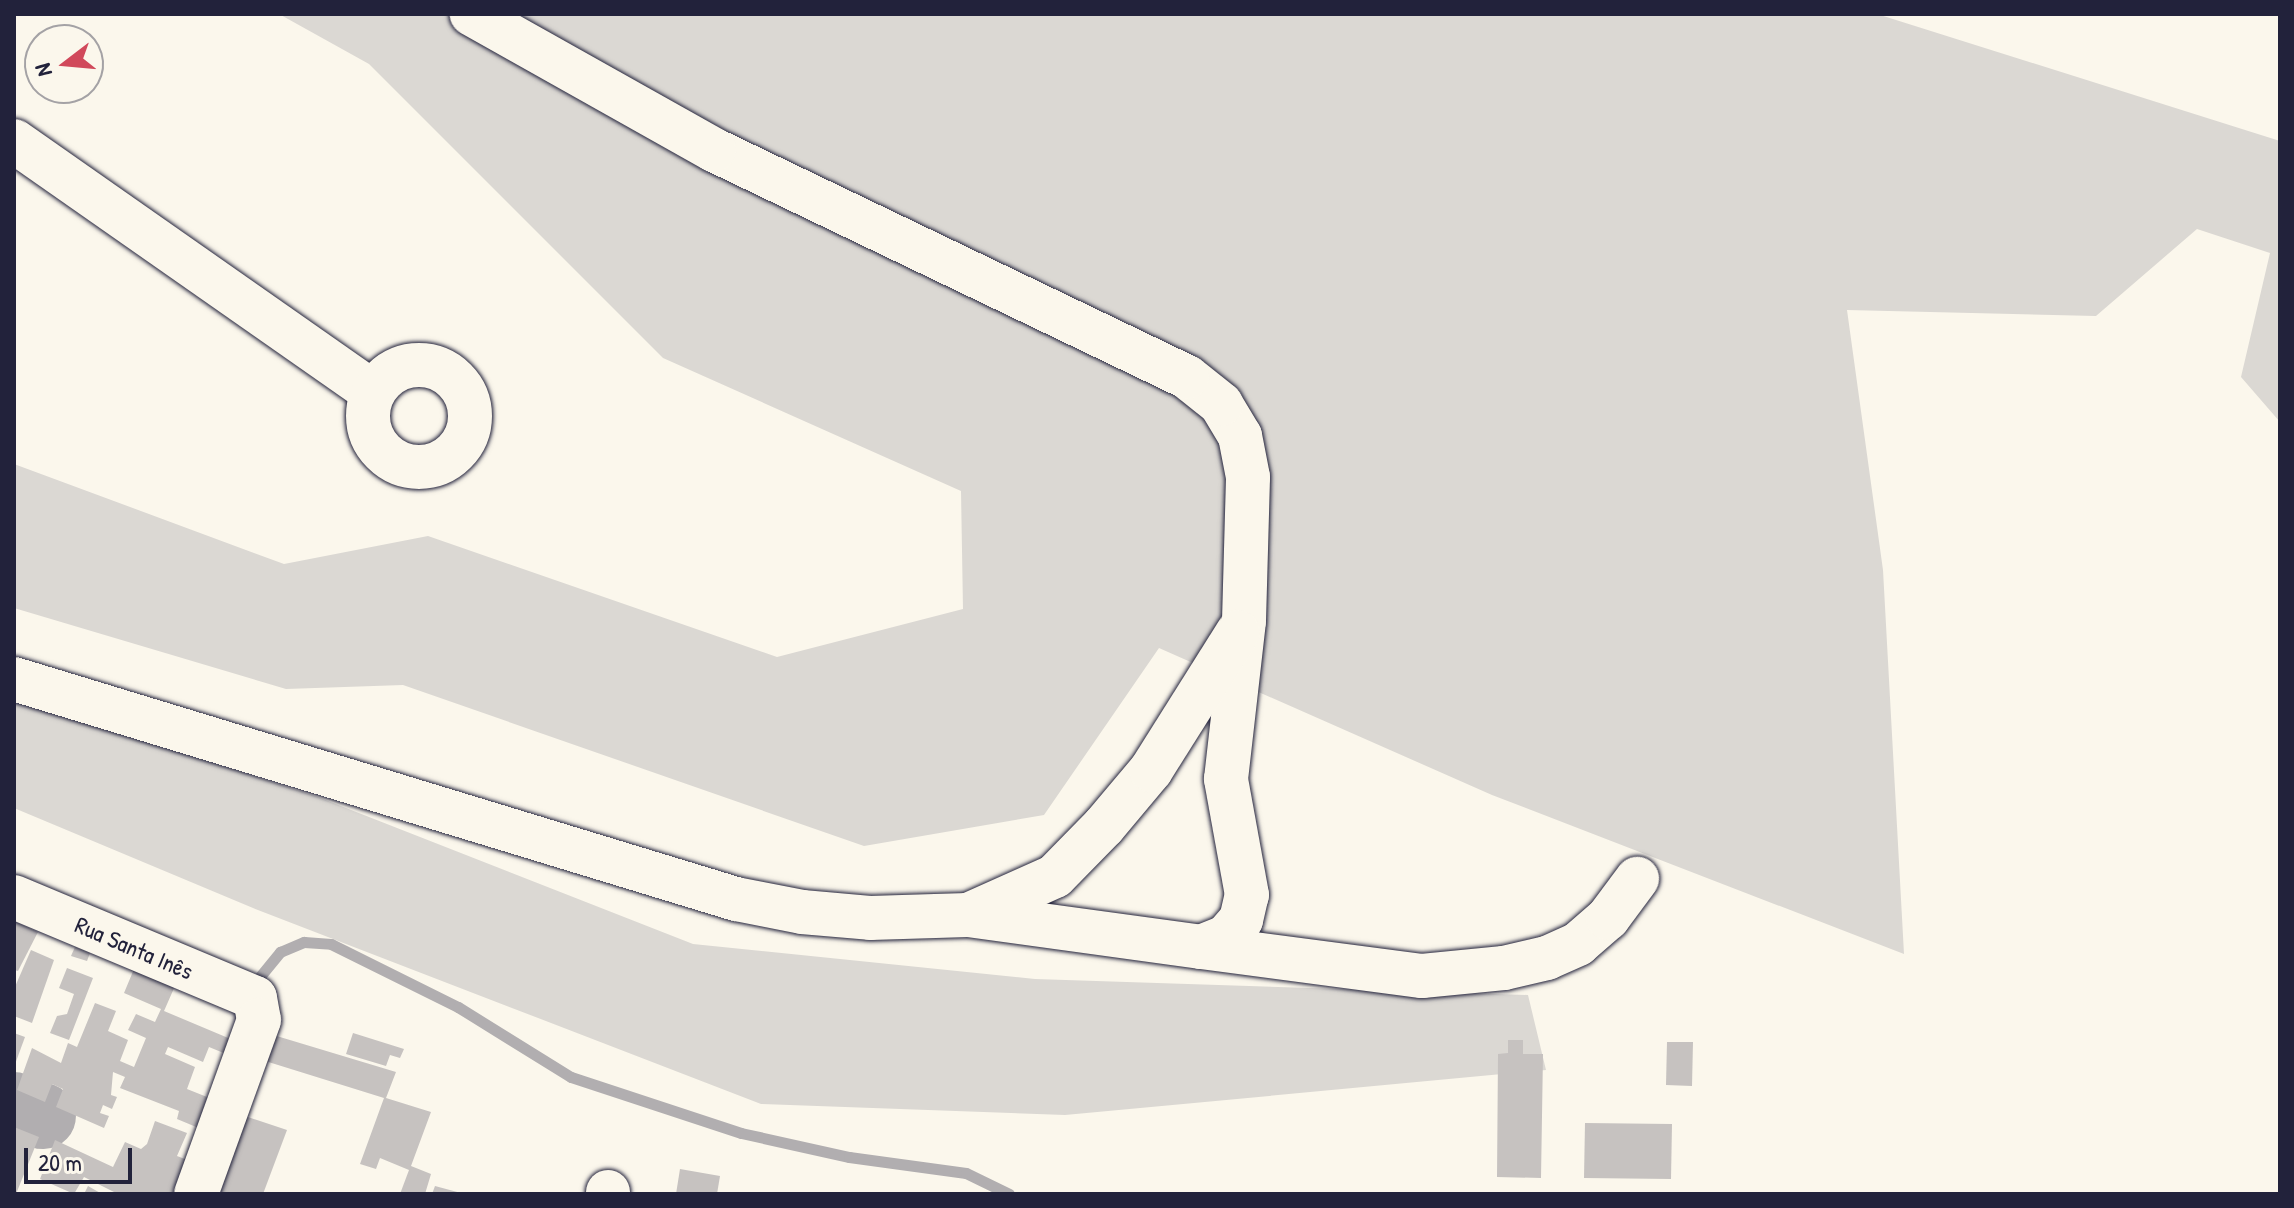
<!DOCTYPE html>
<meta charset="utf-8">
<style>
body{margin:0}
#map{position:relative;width:2294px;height:1208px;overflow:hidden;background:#fbf7ec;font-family:"Patrick Hand",sans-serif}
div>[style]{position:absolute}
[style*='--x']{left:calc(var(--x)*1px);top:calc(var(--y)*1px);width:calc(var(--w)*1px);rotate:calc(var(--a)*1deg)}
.green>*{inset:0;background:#dbd8d3}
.stream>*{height:11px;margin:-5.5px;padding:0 5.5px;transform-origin:5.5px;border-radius:5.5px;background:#b1aeb0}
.river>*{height:66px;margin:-33px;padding:0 33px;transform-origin:33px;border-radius:33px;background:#b1aeb0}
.building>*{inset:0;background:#c6c2c0}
.roads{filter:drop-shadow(0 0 2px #22223b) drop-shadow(0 0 2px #22223b)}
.minor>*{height:44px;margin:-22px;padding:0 22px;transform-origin:22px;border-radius:22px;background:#fbf7ec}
.minor>.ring{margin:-22px;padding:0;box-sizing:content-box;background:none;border:44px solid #fbf7ec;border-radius:50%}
span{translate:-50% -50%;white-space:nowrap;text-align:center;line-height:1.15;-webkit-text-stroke:6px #fbf7ec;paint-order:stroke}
.street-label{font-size:24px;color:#22223b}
.frame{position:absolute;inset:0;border:16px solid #22223b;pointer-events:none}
.north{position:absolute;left:24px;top:24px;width:80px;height:80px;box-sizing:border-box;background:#fbf7ec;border:2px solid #a4a2a5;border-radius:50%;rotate:254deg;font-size:22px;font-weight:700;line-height:32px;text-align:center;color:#22223b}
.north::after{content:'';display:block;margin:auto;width:28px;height:36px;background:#d1495b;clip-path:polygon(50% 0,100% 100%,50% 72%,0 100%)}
.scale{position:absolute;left:24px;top:1148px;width:108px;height:36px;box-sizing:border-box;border:4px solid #22223b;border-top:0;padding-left:10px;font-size:24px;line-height:28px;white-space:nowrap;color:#22223b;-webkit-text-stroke:6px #fbf7ec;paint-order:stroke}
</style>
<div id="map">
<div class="green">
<i style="clip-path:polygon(279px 14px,1877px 14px,2280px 141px,2280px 422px,2241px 377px,2270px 253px,2197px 229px,2096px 316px,1847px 310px,1883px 570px,1904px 954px,1492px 795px,1159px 648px,1044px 815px,864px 846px,403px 685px,286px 689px,14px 608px,14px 464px,284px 564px,428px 536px,777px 657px,963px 609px,961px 491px,663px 358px,369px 64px)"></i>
<i style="clip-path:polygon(14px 698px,318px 797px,693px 944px,1035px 979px,1528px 995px,1546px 1070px,1065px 1115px,761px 1104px,253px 908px,14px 808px)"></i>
</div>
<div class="stream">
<i style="--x:253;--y:985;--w:43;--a:-50.7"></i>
<i style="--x:280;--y:952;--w:26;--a:-23"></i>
<i style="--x:304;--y:942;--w:27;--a:4"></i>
<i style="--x:331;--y:944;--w:142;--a:26.4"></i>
<i style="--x:458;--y:1007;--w:133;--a:31.8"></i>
<i style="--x:571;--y:1077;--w:179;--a:18.2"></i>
<i style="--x:741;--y:1133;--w:111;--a:12.5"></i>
<i style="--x:849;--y:1157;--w:118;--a:7.8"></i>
<i style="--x:966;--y:1173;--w:48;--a:26"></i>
</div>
<div class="river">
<i style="--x:14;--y:1105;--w:31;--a:21"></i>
</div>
<div class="building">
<i style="clip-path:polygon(16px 922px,38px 932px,18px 971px,14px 970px)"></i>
<i style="clip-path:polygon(75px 947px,90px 953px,87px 961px,71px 956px)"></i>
<i style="clip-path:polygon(31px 950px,54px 960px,32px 1023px,14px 1016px,14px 989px)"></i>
<i style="clip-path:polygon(67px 968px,93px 978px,69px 1040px,50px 1033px,57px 1016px,67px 1014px,74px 994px,59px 988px)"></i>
<i style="clip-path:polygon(134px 969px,175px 986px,164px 1011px,233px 1040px,226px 1054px,209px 1047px,203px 1062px,168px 1047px,165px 1054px,195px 1067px,187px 1089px,212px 1099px,201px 1129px,177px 1119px,179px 1111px,120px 1088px,125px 1077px,113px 1072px,111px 1095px,117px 1097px,112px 1109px,103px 1105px,100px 1113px,109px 1116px,104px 1128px,56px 1107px,63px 1089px,52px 1084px,45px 1102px,17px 1090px,32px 1048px,61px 1063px,68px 1043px,77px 1047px,95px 1003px,116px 1011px,108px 1031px,128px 1040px,120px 1061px,134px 1067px,146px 1038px,128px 1030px,136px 1014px,155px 1022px,161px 1009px,124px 993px)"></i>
<i style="clip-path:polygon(14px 1033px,25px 1037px,14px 1067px)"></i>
<i style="clip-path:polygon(353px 1033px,404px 1049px,400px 1058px,390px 1055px,386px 1066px,346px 1054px)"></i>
<i style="clip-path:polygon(270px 1034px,396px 1072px,386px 1098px,431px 1112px,411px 1166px,431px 1174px,425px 1194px,400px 1194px,409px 1170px,380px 1158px,376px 1169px,360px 1164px,384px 1098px,262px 1060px)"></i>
<i style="clip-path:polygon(1508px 1040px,1523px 1040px,1523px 1054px,1543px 1054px,1541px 1178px,1497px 1177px,1498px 1054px,1508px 1053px)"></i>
<i style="clip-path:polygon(1667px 1042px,1693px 1042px,1692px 1086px,1666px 1085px)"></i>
<i style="clip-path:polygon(239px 1114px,287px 1130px,263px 1194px,207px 1194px)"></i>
<i style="clip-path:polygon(155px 1121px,187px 1133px,177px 1156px,190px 1161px,178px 1194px,118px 1194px,84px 1177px,74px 1194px,40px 1179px,55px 1140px,113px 1167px,125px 1142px,141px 1149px,147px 1144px)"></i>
<i style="clip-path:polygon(1585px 1123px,1672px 1124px,1671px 1179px,1584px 1178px)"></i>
<i style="clip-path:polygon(14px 1127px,39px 1137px,16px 1194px,14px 1194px)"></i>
<i style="clip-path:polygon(680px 1169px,720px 1176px,717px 1194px,676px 1194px)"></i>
<i style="clip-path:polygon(88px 1186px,102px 1194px,84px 1194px)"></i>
<i style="clip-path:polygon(435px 1186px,461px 1193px,461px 1194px,432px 1194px)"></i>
</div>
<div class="roads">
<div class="minor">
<i style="--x:14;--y:141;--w:438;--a:35"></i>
<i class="ring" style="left:368px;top:365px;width:58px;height:58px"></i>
<i style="--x:14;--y:679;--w:755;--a:16.95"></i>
<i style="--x:736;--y:899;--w:67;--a:11.1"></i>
<i style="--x:802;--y:912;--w:68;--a:5"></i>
<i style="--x:870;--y:918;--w:98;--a:-1.8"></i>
<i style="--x:968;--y:915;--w:235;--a:7.8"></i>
<i style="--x:1201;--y:947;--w:27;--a:-22"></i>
<i style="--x:1226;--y:937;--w:23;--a:-49"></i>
<i style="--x:1241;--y:920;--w:26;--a:-77"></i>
<i style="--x:1247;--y:895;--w:118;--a:-100.3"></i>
<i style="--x:1226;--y:779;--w:159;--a:-83.5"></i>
<i style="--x:1244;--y:621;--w:144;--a:-88.4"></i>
<i style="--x:1248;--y:477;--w:42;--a:-101"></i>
<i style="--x:1240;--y:436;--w:37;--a:-121"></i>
<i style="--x:1221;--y:404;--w:43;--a:-141.5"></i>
<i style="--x:1187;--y:377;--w:525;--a:-154.36"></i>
<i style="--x:714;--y:150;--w:278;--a:-150.7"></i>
<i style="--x:14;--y:897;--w:261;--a:22.7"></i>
<i style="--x:255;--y:998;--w:22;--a:80"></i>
<i style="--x:259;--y:1020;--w:185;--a:109.9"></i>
<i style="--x:968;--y:915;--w:95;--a:-24.1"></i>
<i style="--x:1055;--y:876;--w:70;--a:-45.6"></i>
<i style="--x:1104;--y:826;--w:73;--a:-50"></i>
<i style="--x:1151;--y:770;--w:163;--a:-57.8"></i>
<i style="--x:1201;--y:947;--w:223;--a:7.5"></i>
<i style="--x:1422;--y:976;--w:82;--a:-5.6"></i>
<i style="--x:1504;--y:968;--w:44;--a:-13.1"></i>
<i style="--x:1547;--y:958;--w:34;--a:-24"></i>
<i style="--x:1578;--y:944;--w:40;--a:-41"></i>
<i style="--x:1608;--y:918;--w:49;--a:-53.4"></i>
<i style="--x:608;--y:1192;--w:2;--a:90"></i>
</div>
</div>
<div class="street-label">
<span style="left:134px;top:948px;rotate:23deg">Rua Santa Inês</span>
</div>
<div class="frame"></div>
<div class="north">N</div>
<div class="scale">20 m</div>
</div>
